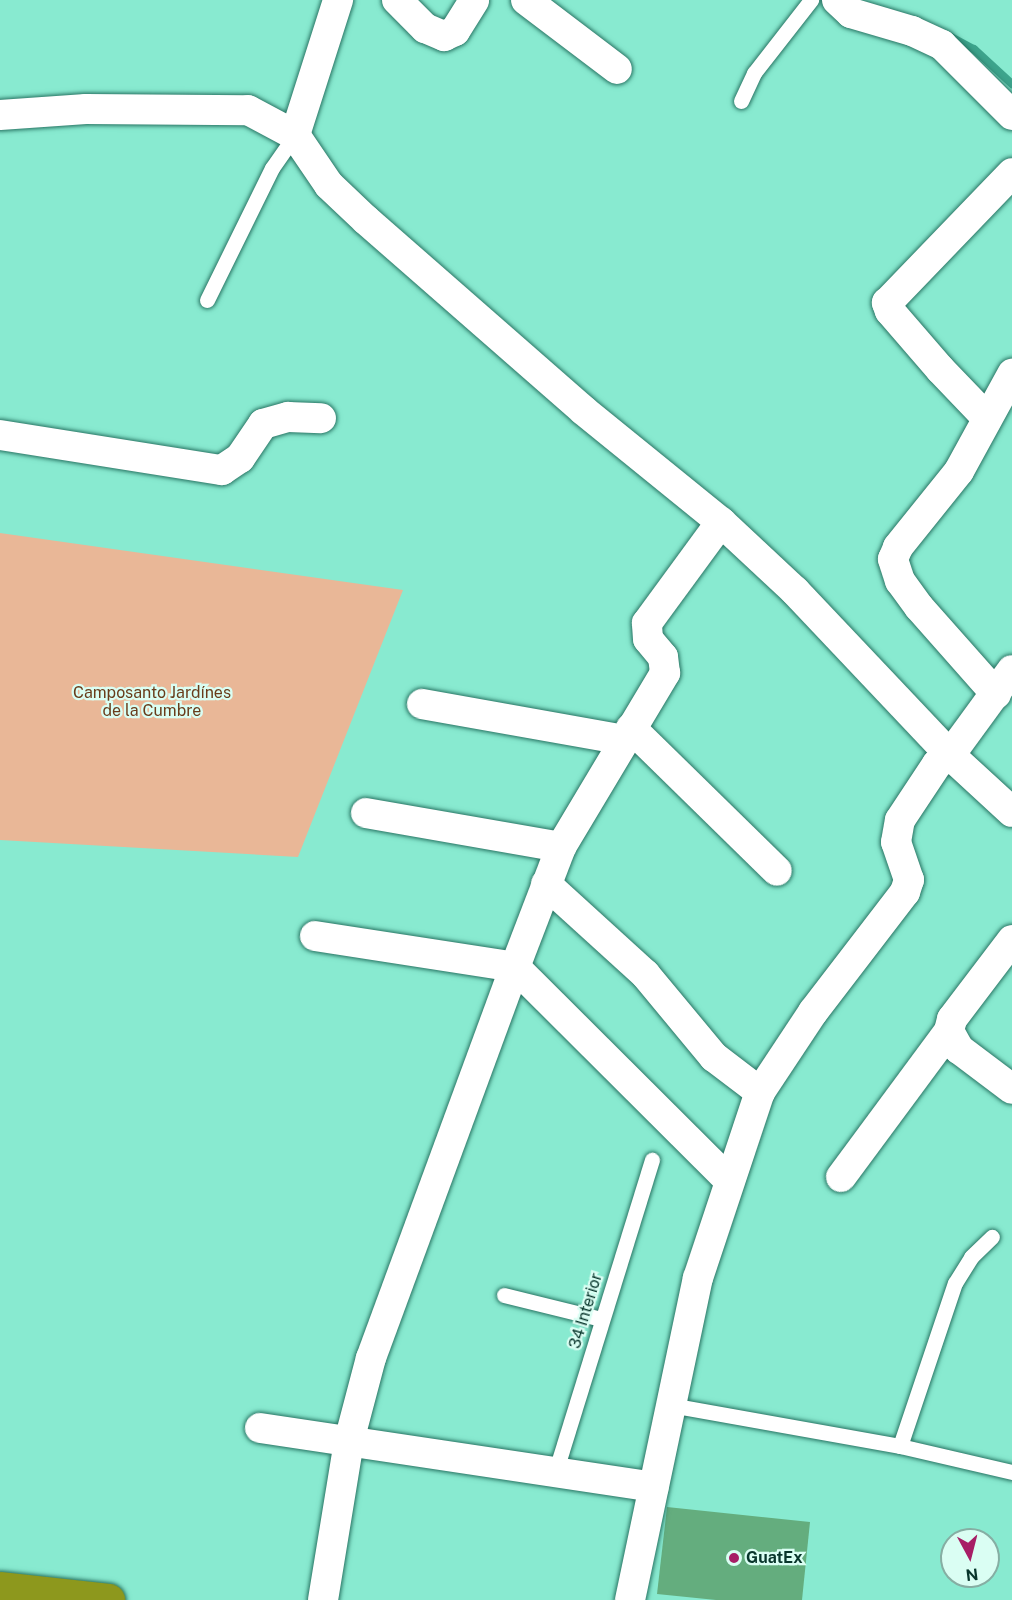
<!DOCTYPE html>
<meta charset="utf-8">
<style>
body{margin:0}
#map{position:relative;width:1012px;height:1600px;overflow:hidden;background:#88ead0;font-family:"Public Sans",sans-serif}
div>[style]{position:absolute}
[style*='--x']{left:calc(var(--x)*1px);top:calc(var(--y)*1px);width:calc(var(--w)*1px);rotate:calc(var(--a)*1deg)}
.green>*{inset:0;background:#e9b797}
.stream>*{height:8px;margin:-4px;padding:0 4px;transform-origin:4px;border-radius:4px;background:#3da48c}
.building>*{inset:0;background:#64ad7e}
.roads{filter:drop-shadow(0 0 2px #297564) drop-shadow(0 0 2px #297564)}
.lane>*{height:15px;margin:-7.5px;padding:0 7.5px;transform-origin:7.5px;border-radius:7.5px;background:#fff}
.street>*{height:30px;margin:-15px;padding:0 15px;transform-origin:15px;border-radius:15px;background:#fff}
.highway>*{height:33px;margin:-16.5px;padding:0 16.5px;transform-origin:16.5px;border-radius:16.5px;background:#8d981d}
.dots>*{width:16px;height:16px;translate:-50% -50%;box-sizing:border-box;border:3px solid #dafef3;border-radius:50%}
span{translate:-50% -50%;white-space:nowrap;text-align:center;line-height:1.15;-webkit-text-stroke:4.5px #dafef3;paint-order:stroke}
.park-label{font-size:16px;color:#693c1a}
.street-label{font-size:16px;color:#08352b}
.poi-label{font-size:16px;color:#08352b;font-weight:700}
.left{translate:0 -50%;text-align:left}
.north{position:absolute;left:940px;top:1528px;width:60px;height:60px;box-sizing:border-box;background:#dafef3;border:2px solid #86aea3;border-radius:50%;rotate:173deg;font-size:16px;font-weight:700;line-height:24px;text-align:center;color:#08352b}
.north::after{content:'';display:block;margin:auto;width:21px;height:27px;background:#a71e66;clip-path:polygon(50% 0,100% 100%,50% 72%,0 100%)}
</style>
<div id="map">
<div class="green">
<i style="clip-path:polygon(0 533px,403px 590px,298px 857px,0 840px)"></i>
</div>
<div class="stream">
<i style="--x:951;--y:37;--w:26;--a:28"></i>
<i style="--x:974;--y:49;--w:52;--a:42.6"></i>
</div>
<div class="building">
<i style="clip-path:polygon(667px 1507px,810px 1522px,802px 1600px,716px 1600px,657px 1594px)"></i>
</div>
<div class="roads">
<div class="lane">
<i style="--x:741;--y:101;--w:31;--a:-65"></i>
<i style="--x:754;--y:73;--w:93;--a:-52"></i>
<i style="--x:207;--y:300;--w:147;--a:-63.8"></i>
<i style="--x:272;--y:168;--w:40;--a:-55.1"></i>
<i style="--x:504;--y:1295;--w:100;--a:13.9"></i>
<i style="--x:670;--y:1405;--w:234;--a:10.1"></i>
<i style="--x:900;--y:1446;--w:115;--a:13.1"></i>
<i style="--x:900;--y:1446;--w:172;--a:-71.4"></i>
<i style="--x:955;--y:1283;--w:31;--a:-58"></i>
<i style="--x:971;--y:1257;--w:29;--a:-44"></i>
<i style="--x:555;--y:1473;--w:328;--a:-72.8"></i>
</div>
<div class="street">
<i style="--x:397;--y:0;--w:40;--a:45"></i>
<i style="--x:425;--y:28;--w:21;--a:23"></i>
<i style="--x:444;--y:36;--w:12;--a:-24"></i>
<i style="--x:455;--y:31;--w:36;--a:-58"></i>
<i style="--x:526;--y:0;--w:114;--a:37.2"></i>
<i style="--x:837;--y:0;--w:19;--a:43"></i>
<i style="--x:851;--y:13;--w:64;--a:16.4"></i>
<i style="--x:912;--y:31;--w:33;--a:25"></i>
<i style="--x:942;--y:45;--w:99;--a:45"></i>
<i style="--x:0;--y:115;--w:86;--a:-4"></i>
<i style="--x:86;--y:109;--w:162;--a:0.4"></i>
<i style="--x:248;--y:110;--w:53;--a:28"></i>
<i style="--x:295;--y:135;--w:60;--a:55.8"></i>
<i style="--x:329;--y:185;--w:51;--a:43.4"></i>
<i style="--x:366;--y:220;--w:288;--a:41.2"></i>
<i style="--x:583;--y:410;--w:178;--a:39.1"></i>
<i style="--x:721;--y:522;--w:101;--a:43"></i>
<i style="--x:795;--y:591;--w:226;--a:46.6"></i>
<i style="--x:950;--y:755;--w:84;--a:42.6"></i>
<i style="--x:295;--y:135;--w:142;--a:-72.3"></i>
<i style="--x:986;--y:417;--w:66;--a:-133.8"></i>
<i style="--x:940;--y:369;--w:77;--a:-130.8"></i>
<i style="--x:890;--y:311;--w:9;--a:-111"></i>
<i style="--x:887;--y:303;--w:180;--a:-46.1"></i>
<i style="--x:0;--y:435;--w:225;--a:9"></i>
<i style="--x:222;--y:470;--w:22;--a:-34"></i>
<i style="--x:240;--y:458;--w:41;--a:-55.9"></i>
<i style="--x:263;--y:424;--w:26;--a:-16"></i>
<i style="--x:288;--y:417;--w:33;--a:2"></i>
<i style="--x:996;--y:694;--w:116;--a:-131.5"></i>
<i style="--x:919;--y:607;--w:32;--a:-126"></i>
<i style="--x:900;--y:581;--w:23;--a:-108"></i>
<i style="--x:893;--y:559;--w:13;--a:-67"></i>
<i style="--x:898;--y:547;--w:97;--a:-51.2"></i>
<i style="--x:959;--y:471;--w:111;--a:-61.3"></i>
<i style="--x:422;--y:704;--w:205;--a:10.1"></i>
<i style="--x:631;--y:728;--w:204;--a:44.4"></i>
<i style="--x:366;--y:813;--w:198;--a:9.9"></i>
<i style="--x:546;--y:884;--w:134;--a:42.3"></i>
<i style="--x:645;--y:974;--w:108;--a:50.3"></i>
<i style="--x:714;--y:1057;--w:58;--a:37.3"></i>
<i style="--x:315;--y:936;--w:202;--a:8.8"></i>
<i style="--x:515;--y:967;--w:302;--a:44.9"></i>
<i style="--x:1012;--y:940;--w:99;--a:127.2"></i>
<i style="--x:952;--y:1019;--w:12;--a:104"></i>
<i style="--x:949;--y:1031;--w:21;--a:61"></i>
<i style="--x:959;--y:1049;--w:66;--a:37"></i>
<i style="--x:841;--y:1177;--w:182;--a:-53.5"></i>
<i style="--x:260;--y:1428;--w:398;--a:8.5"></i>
<i style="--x:323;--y:1600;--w:161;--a:-80.7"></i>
<i style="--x:349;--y:1441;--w:86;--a:-75.2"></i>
<i style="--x:371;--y:1358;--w:417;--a:-69.8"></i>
<i style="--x:515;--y:967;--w:129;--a:-69"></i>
<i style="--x:561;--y:847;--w:203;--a:-59.1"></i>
<i style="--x:665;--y:673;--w:16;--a:-97"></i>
<i style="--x:663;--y:657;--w:23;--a:-130"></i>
<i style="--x:648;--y:639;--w:16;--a:-94"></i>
<i style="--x:647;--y:623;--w:125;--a:-53.8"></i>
<i style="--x:630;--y:1600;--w:329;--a:-78.1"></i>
<i style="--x:698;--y:1278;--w:196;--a:-71.6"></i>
<i style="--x:760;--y:1092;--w:96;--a:-56.5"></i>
<i style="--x:813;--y:1012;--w:151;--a:-52.5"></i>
<i style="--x:905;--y:892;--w:13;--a:-72"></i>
<i style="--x:909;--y:880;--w:40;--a:-108.9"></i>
<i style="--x:896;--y:842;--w:22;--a:-80"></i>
<i style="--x:900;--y:820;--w:67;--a:-56.5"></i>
<i style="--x:937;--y:764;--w:16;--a:-35"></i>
<i style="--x:950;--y:755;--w:105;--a:-53.9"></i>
</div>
<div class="highway">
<i style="--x:0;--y:1588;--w:109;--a:6.3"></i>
</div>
</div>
<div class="dots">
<i style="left:734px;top:1558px;background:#a71e66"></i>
</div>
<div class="park-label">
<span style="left:152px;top:702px">Camposanto Jardínes<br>de la Cumbre</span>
</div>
<div class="street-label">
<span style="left:586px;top:1311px;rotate:-73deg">34 Interior</span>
</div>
<div class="poi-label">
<span class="left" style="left:746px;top:1558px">GuatEx</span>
</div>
<div class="north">N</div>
</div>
